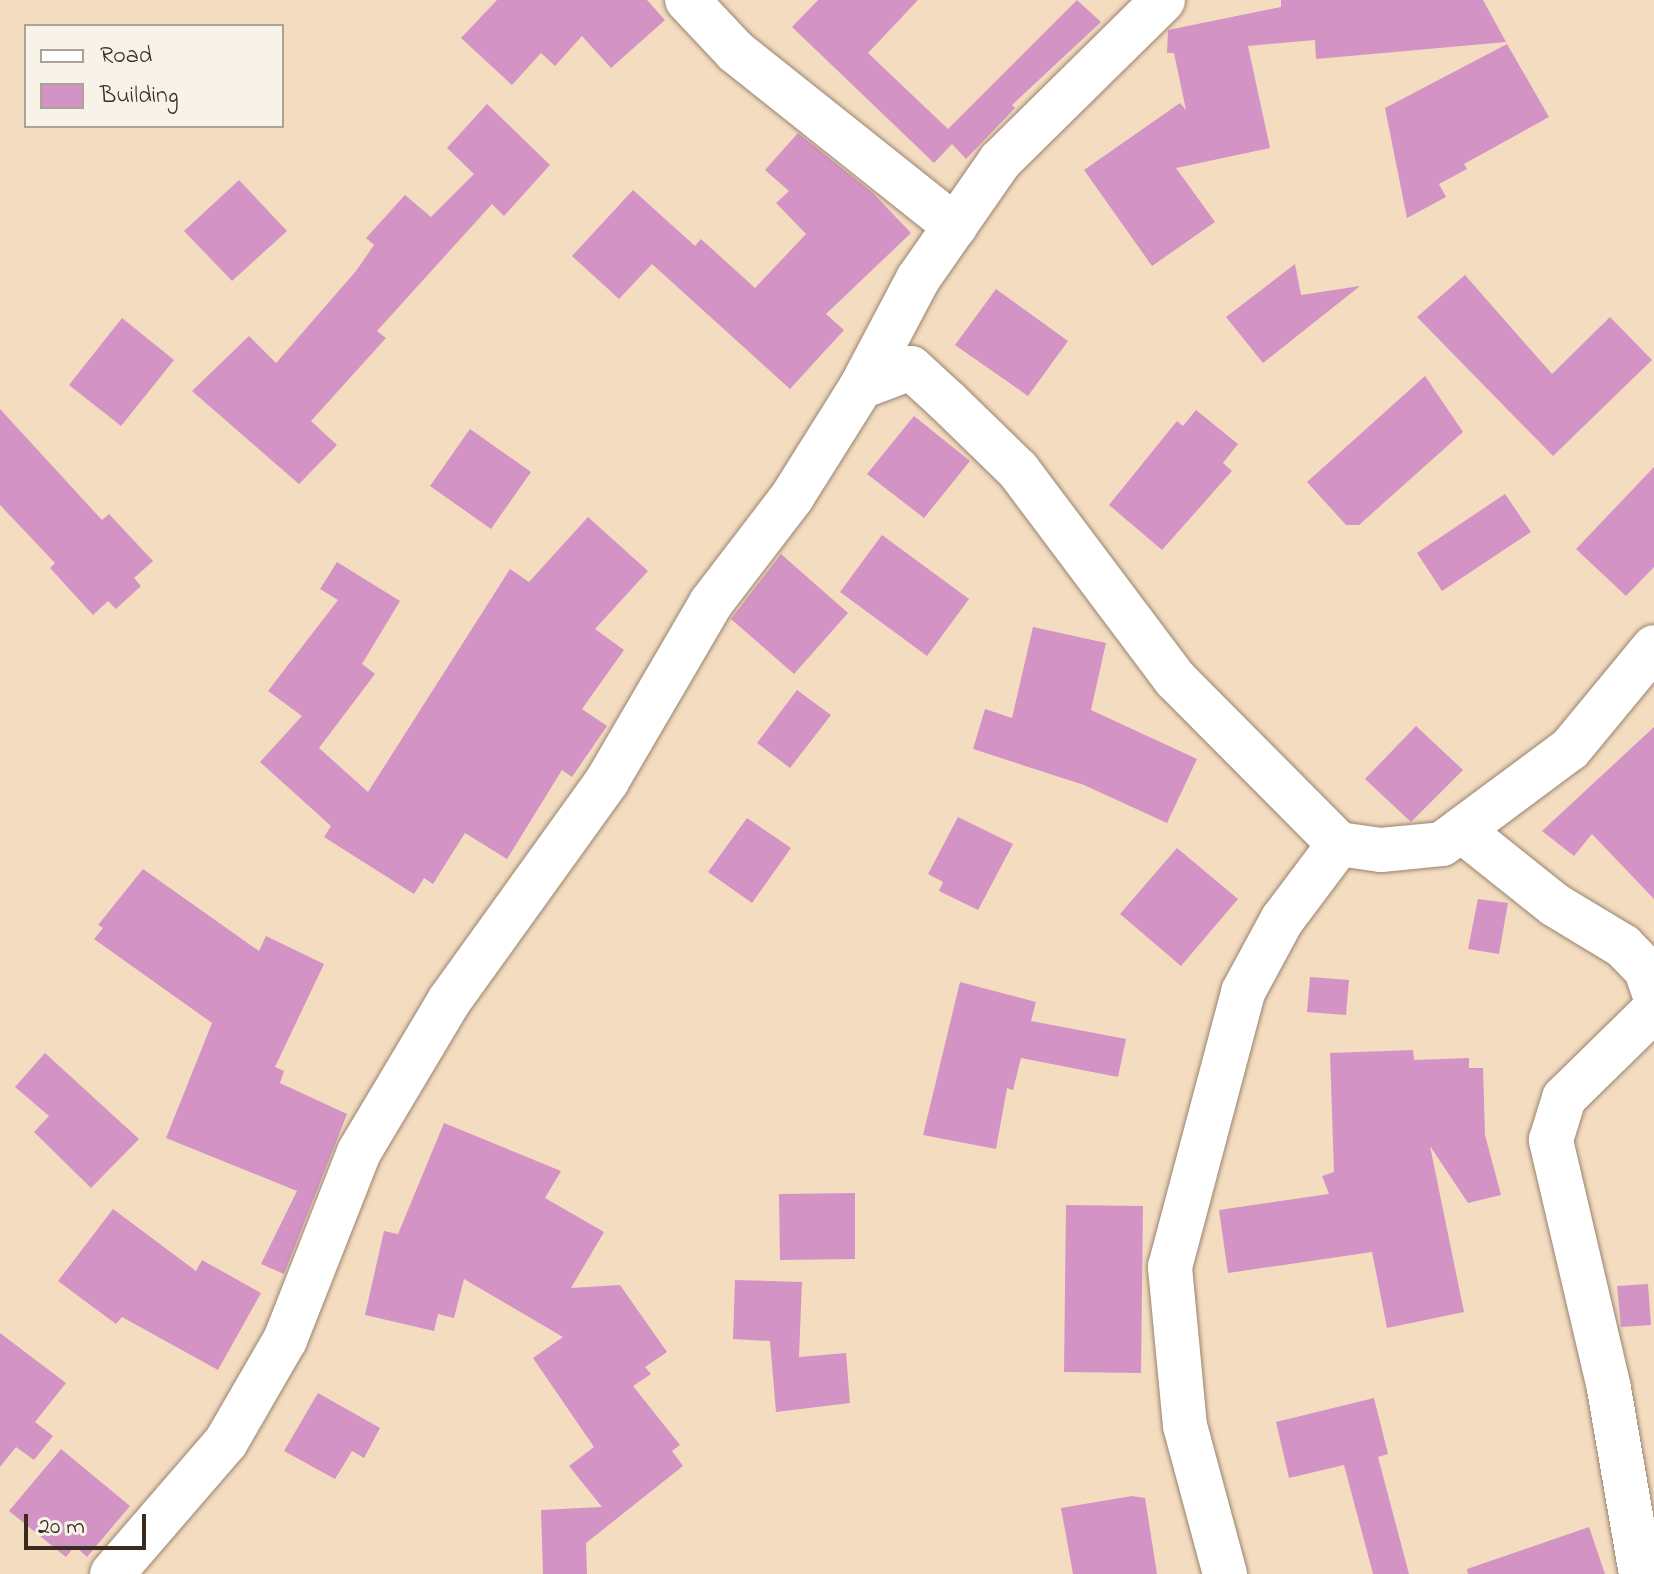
<!DOCTYPE html>
<style>
body{margin:0}
#map{position:relative;width:1654px;height:1574px;overflow:hidden;background:#f4dcc0;font-family:"Indie Flower",sans-serif}
div>[style]{position:absolute}
[style*='--x']{left:calc(var(--x)*1px);top:calc(var(--y)*1px);width:calc(var(--w)*1px);rotate:calc(var(--a)*1deg)}
.building>*{inset:0;background:#d493c5}
.roads{filter:drop-shadow(0 0 2px #98836f) drop-shadow(0 0 2px #98836f)}
.street>*{height:44px;margin:-22px;padding:0 22px;transform-origin:22px;border-radius:22px;background:#fff}
span{translate:-50% -50%;white-space:nowrap;text-align:center;line-height:1.15;-webkit-text-stroke:6px #f7f3e8;paint-order:stroke}
.legend{position:absolute;left:24px;top:24px;width:260px;height:104px;box-sizing:border-box;background:#f7f3e8;border:2px solid #aca397;margin:0;padding:10px 14px;list-style:none;font-size:24px;color:#3b2a1e}
.legend li{display:flex;align-items:center;gap:16px;height:40px}
.legend b{width:40px;border:2px solid #aca397}
.scale{position:absolute;left:24px;top:1514px;width:122px;height:36px;box-sizing:border-box;border:4px solid #3b2a1e;border-top:0;padding-left:10px;font-size:24px;line-height:28px;white-space:nowrap;color:#3b2a1e;-webkit-text-stroke:6px #f7f3e8;paint-order:stroke}
</style>
<div id="map">
<div class="building">
<i style="clip-path:polygon(497px 0,647px 0,665px 20px,611px 68px,582px 36px,555px 66px,541px 53px,512px 85px,461px 38px)"></i>
<i style="clip-path:polygon(818px 0,918px 0,868px 53px,948px 129px,1077px 0,1101px 22px,1012px 105px,1015px 108px,966px 159px,952px 144px,934px 163px,792px 27px)"></i>
<i style="clip-path:polygon(1281px 0,1483px 0,1506px 42px,1316px 59px,1315px 40px,1248px 46px,1270px 148px,1176px 168px,1215px 222px,1152px 266px,1084px 170px,1180px 103px,1186px 110px,1174px 53px,1167px 53px,1168px 30px,1281px 7px)"></i>
<i style="clip-path:polygon(1507px 44px,1549px 117px,1464px 164px,1467px 169px,1439px 184px,1446px 197px,1407px 218px,1385px 108px)"></i>
<i style="clip-path:polygon(487px 104px,550px 165px,504px 216px,492px 204px,377px 331px,386px 338px,311px 421px,337px 445px,299px 484px,192px 391px,249px 336px,276px 363px,356px 271px,374px 245px,366px 238px,405px 195px,431px 217px,474px 174px,447px 148px)"></i>
<i style="clip-path:polygon(798px 133px,873px 193px,911px 233px,826px 314px,844px 330px,790px 389px,652px 264px,619px 299px,572px 256px,633px 190px,695px 246px,701px 239px,755px 288px,806px 234px,776px 203px,789px 191px,765px 170px)"></i>
<i style="clip-path:polygon(239px 180px,287px 231px,232px 281px,184px 231px)"></i>
<i style="clip-path:polygon(1295px 264px,1301px 295px,1360px 286px,1263px 363px,1226px 317px)"></i>
<i style="clip-path:polygon(1465px 275px,1552px 374px,1610px 317px,1652px 360px,1553px 456px,1417px 317px)"></i>
<i style="clip-path:polygon(996px 289px,1068px 341px,1028px 396px,955px 345px)"></i>
<i style="clip-path:polygon(122px 318px,174px 360px,121px 426px,69px 385px)"></i>
<i style="clip-path:polygon(1425px 376px,1463px 432px,1359px 525px,1346px 525px,1307px 482px)"></i>
<i style="clip-path:polygon(0 409px,102px 520px,109px 514px,153px 561px,134px 578px,141px 586px,116px 609px,108px 601px,93px 615px,50px 568px,55px 563px,0 505px)"></i>
<i style="clip-path:polygon(1196px 410px,1238px 444px,1223px 463px,1232px 471px,1162px 550px,1109px 505px,1177px 421px,1183px 426px)"></i>
<i style="clip-path:polygon(914px 416px,970px 461px,924px 518px,867px 474px)"></i>
<i style="clip-path:polygon(470px 429px,531px 472px,491px 529px,430px 486px)"></i>
<i style="clip-path:polygon(1654px 467px,1654px 567px,1626px 596px,1576px 549px)"></i>
<i style="clip-path:polygon(1505px 494px,1531px 532px,1442px 591px,1417px 553px)"></i>
<i style="clip-path:polygon(588px 517px,648px 571px,595px 629px,624px 650px,582px 709px,607px 726px,572px 777px,562px 770px,507px 859px,465px 833px,433px 884px,424px 878px,414px 894px,324px 837px,331px 826px,260px 762px,302px 716px,268px 691px,338px 600px,320px 589px,337px 562px,400px 601px,362px 664px,375px 674px,319px 748px,368px 792px,510px 569px,529px 582px)"></i>
<i style="clip-path:polygon(882px 535px,969px 599px,927px 656px,840px 592px)"></i>
<i style="clip-path:polygon(781px 554px,848px 613px,794px 674px,731px 619px)"></i>
<i style="clip-path:polygon(1033px 627px,1106px 643px,1091px 710px,1197px 759px,1167px 823px,1084px 785px,973px 749px,985px 709px,1012px 718px)"></i>
<i style="clip-path:polygon(797px 690px,831px 715px,790px 768px,757px 743px)"></i>
<i style="clip-path:polygon(1416px 726px,1463px 770px,1411px 822px,1365px 779px)"></i>
<i style="clip-path:polygon(1654px 727px,1654px 899px,1592px 834px,1574px 856px,1542px 831px)"></i>
<i style="clip-path:polygon(958px 817px,1013px 844px,978px 910px,939px 891px,943px 882px,928px 874px)"></i>
<i style="clip-path:polygon(747px 818px,791px 848px,752px 903px,708px 872px)"></i>
<i style="clip-path:polygon(1177px 848px,1238px 899px,1181px 966px,1120px 914px)"></i>
<i style="clip-path:polygon(143px 869px,259px 951px,266px 936px,324px 964px,275px 1067px,284px 1071px,280px 1083px,347px 1114px,284px 1274px,261px 1264px,297px 1191px,166px 1138px,212px 1023px,94px 939px,103px 928px,98px 925px)"></i>
<i style="clip-path:polygon(1478px 899px,1508px 903px,1499px 954px,1468px 949px)"></i>
<i style="clip-path:polygon(1310px 977px,1349px 980px,1346px 1015px,1307px 1012px)"></i>
<i style="clip-path:polygon(960px 982px,1036px 1002px,1031px 1021px,1126px 1039px,1118px 1077px,1021px 1058px,1013px 1090px,1007px 1088px,996px 1149px,923px 1135px)"></i>
<i style="clip-path:polygon(1413px 1050px,1414px 1060px,1469px 1058px,1469px 1068px,1483px 1068px,1485px 1135px,1501px 1195px,1468px 1203px,1430px 1146px,1464px 1312px,1387px 1328px,1372px 1252px,1228px 1273px,1219px 1210px,1329px 1194px,1322px 1176px,1334px 1172px,1330px 1053px)"></i>
<i style="clip-path:polygon(45px 1053px,139px 1139px,91px 1188px,34px 1132px,49px 1116px,15px 1087px)"></i>
<i style="clip-path:polygon(444px 1123px,561px 1171px,545px 1198px,604px 1232px,571px 1288px,620px 1285px,667px 1352px,645px 1367px,651px 1374px,633px 1386px,680px 1445px,672px 1451px,683px 1466px,586px 1543px,587px 1574px,543px 1574px,541px 1510px,602px 1507px,569px 1466px,594px 1447px,533px 1358px,563px 1337px,464px 1279px,454px 1318px,438px 1314px,434px 1331px,365px 1315px,384px 1231px,398px 1234px)"></i>
<i style="clip-path:polygon(855px 1193px,855px 1259px,780px 1260px,779px 1194px)"></i>
<i style="clip-path:polygon(1066px 1205px,1143px 1206px,1141px 1373px,1064px 1372px)"></i>
<i style="clip-path:polygon(113px 1209px,196px 1271px,202px 1260px,261px 1293px,218px 1370px,122px 1317px,116px 1324px,58px 1281px)"></i>
<i style="clip-path:polygon(735px 1280px,802px 1282px,799px 1357px,846px 1353px,850px 1403px,776px 1412px,770px 1341px,733px 1339px)"></i>
<i style="clip-path:polygon(1648px 1284px,1651px 1325px,1621px 1327px,1617px 1286px)"></i>
<i style="clip-path:polygon(0 1333px,66px 1383px,35px 1422px,53px 1436px,34px 1460px,16px 1447px,0 1467px)"></i>
<i style="clip-path:polygon(318px 1393px,380px 1428px,364px 1458px,352px 1451px,335px 1479px,284px 1451px)"></i>
<i style="clip-path:polygon(1374px 1398px,1388px 1454px,1378px 1457px,1409px 1574px,1373px 1574px,1344px 1465px,1289px 1478px,1276px 1422px)"></i>
<i style="clip-path:polygon(61px 1449px,130px 1506px,87px 1557px,75px 1546px,66px 1557px,9px 1511px)"></i>
<i style="clip-path:polygon(1132px 1496px,1145px 1498px,1157px 1574px,1073px 1574px,1061px 1508px)"></i>
<i style="clip-path:polygon(1589px 1527px,1605px 1574px,1468px 1574px,1467px 1569px)"></i>
</div>
<div class="roads">
<div class="street">
<i style="--x:687;--y:0;--w:71;--a:46.7"></i>
<i style="--x:736;--y:52;--w:280;--a:38.5"></i>
<i style="--x:861;--y:387;--w:53;--a:-20.8"></i>
<i style="--x:911;--y:368;--w:49;--a:42.5"></i>
<i style="--x:947;--y:401;--w:99;--a:44.2"></i>
<i style="--x:1018;--y:470;--w:261;--a:53.1"></i>
<i style="--x:1175;--y:679;--w:233;--a:45.2"></i>
<i style="--x:1339;--y:844;--w:42;--a:8.1"></i>
<i style="--x:1381;--y:850;--w:61;--a:-5.6"></i>
<i style="--x:1442;--y:844;--w:159;--a:-36.6"></i>
<i style="--x:1570;--y:749;--w:132;--a:-50.5"></i>
<i style="--x:1461;--y:830;--w:120;--a:38.6"></i>
<i style="--x:1555;--y:905;--w:79;--a:31.1"></i>
<i style="--x:1623;--y:946;--w:33;--a:46"></i>
<i style="--x:1646;--y:970;--w:24;--a:71"></i>
<i style="--x:112;--y:1574;--w:174;--a:-49.2"></i>
<i style="--x:226;--y:1442;--w:118;--a:-60"></i>
<i style="--x:285;--y:1340;--w:202;--a:-68.5"></i>
<i style="--x:359;--y:1152;--w:176;--a:-59.2"></i>
<i style="--x:449;--y:1001;--w:271;--a:-54.3"></i>
<i style="--x:607;--y:781;--w:206;--a:-59.7"></i>
<i style="--x:711;--y:603;--w:133;--a:-52.6"></i>
<i style="--x:792;--y:497;--w:130;--a:-57.9"></i>
<i style="--x:861;--y:387;--w:122;--a:-62.2"></i>
<i style="--x:918;--y:279;--w:144;--a:-55.2"></i>
<i style="--x:1000;--y:161;--w:229;--a:-44.6"></i>
<i style="--x:1225;--y:1574;--w:153;--a:-105.1"></i>
<i style="--x:1185;--y:1426;--w:160;--a:-95.4"></i>
<i style="--x:1170;--y:1267;--w:285;--a:-75.1"></i>
<i style="--x:1243;--y:992;--w:82;--a:-61.6"></i>
<i style="--x:1282;--y:920;--w:95;--a:-53.1"></i>
<i style="--x:1641;--y:1574;--w:189;--a:-99.8"></i>
<i style="--x:1609;--y:1388;--w:255;--a:-103.2"></i>
<i style="--x:1551;--y:1140;--w:44;--a:-72.8"></i>
<i style="--x:1564;--y:1098;--w:126;--a:-44.4"></i>
</div>
</div>
<ul class="legend">
<li><b style="height:10px;background:#fff"></b>Road</li>
<li><b style="height:22px;background:#d493c5"></b>Building</li>
</ul>
<div class="scale">20 m</div>
</div>
